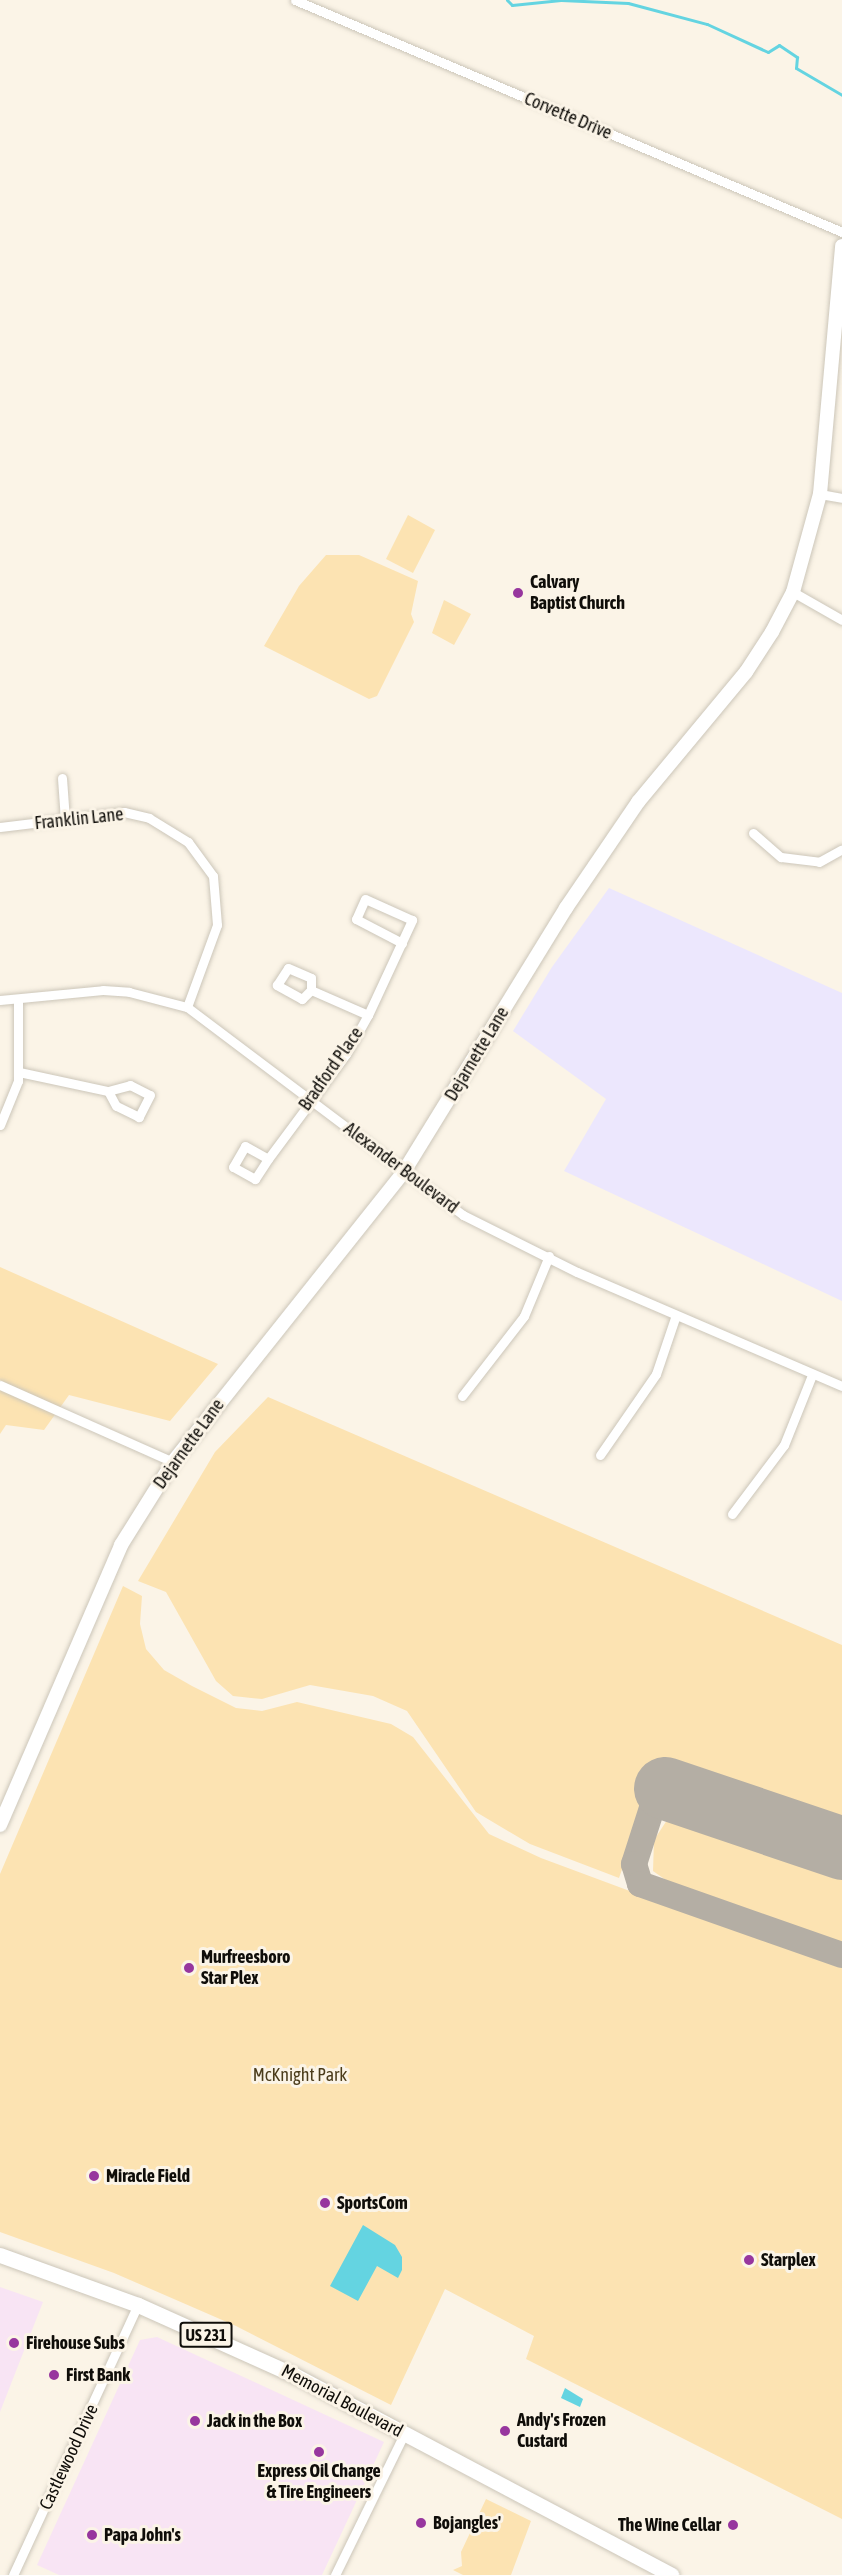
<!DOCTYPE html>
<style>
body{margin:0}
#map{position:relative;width:842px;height:2575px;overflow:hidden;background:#fbf4e7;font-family:"Asap Condensed",sans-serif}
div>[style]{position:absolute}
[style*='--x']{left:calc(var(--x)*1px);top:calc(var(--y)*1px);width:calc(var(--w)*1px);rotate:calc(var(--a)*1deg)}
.commercial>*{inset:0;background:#f8e4f4}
.education>*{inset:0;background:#ece7fd}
.green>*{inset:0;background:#fce3b2}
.water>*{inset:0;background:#64d4e1}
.stream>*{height:3px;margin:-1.5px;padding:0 1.5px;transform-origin:1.5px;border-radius:1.5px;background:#64d4e1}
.taxiway>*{height:26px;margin:-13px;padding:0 13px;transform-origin:13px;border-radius:13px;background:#b4aea4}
.runway>*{height:63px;margin:-31.5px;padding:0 31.5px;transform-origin:31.5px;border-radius:31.5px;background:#b4aea4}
.roads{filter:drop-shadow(0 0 2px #ccc6b9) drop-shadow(0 0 2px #ccc6b9)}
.street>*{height:9px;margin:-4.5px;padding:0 4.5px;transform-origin:4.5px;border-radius:4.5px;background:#fff}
.secondary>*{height:14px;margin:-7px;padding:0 7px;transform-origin:7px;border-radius:7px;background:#fff}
.primary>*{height:15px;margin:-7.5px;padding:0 7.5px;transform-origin:7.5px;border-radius:7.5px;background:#fff}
.dots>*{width:16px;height:16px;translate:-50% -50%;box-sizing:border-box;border:3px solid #fbf4e7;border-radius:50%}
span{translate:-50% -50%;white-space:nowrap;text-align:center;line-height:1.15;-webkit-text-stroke:6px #fbf4e7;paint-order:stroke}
.shield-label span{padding:2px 4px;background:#fbf4e7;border:2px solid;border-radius:4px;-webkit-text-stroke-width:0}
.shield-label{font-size:16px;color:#0f0d09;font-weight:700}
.street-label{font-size:18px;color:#0f0d09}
.poi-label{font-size:18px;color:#0f0d09;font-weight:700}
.left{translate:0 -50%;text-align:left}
.right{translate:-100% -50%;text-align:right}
.park-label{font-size:18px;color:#4b3c1b}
</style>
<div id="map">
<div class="commercial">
<i style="clip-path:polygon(0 2287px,43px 2302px,0 2412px)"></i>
<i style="clip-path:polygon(157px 2337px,384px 2442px,322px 2575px,59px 2575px,37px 2565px,140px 2340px)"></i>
</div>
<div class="education">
<i style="clip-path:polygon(609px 888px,842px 993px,842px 1301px,564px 1171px,606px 1099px,513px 1031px,552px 967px)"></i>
</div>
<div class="green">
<i style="clip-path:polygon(408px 515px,435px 530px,413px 573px,386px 559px)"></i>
<i style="clip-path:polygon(326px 555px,359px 555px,418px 581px,411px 614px,414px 622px,377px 696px,369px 699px,264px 646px,299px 586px)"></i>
<i style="clip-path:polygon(444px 600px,471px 614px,454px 645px,432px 633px)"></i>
<i style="clip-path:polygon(0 1267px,218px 1364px,170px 1421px,69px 1395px,44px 1430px,6px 1425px,0 1434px)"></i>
<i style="clip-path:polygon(268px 1397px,842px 1645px,842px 1827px,658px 1765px,619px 1878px,530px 1844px,476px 1812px,407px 1711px,373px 1696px,310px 1685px,262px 1699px,233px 1696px,216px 1681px,166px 1592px,138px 1581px,215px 1452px)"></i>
<i style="clip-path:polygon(123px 1586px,142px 1596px,140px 1624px,146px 1649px,164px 1670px,192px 1686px,236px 1708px,262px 1711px,297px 1702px,391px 1724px,413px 1737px,489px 1834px,541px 1858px,697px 1916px,842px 1964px,842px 2519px,526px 2359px,534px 2336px,445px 2289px,391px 2405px,236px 2326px,114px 2273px,0 2232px,0 1874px)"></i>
<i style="clip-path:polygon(671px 1814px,842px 1870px,842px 1947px,690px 1897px,653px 1871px,654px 1840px)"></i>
<i style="clip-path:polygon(486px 2499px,531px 2521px,511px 2575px,463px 2575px,453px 2570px,462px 2566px,461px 2552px)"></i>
</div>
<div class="water">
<i style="clip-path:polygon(363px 2225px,395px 2245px,402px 2257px,402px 2270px,398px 2278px,377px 2266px,358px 2301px,330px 2286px)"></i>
<i style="clip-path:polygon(565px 2388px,583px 2399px,580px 2407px,561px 2398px)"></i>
</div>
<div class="stream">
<i style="--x:507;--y:0;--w:7;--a:45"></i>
<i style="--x:512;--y:5;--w:49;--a:-5.8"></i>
<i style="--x:561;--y:0;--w:67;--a:2.6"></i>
<i style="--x:628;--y:3;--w:82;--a:14.9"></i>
<i style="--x:707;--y:24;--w:67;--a:24.7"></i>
<i style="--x:768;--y:52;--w:13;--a:-32"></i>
<i style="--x:779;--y:45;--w:22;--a:34"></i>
<i style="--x:797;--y:57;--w:11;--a:95"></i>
<i style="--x:796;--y:68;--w:53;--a:30.4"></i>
</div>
<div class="taxiway">
<i style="--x:665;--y:1788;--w:24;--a:123"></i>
<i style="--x:652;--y:1808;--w:59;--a:107.8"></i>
<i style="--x:634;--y:1864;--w:21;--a:73"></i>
<i style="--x:640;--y:1884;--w:214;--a:19.4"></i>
</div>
<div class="runway">
<i style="--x:665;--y:1788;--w:187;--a:18.7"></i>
</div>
<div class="roads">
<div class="street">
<i style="--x:295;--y:0;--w:594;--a:22.98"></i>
<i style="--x:820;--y:494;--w:22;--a:10"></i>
<i style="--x:793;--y:592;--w:56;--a:29.7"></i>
<i style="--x:62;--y:778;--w:42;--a:85.9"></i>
<i style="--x:0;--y:827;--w:125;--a:-6.9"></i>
<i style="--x:124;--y:812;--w:26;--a:13"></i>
<i style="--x:149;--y:818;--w:46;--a:31.6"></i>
<i style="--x:188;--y:842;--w:42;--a:53.7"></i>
<i style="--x:213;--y:876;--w:49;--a:85.3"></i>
<i style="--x:217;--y:925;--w:87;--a:110.1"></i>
<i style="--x:753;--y:833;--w:37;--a:41"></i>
<i style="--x:781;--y:857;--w:38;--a:7"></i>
<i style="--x:819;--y:862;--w:26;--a:-29"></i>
<i style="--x:311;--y:990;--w:13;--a:135"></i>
<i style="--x:302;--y:999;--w:29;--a:-151"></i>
<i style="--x:277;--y:985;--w:20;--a:-57"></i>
<i style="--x:288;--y:968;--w:25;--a:23"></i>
<i style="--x:311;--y:978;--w:12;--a:90"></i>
<i style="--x:311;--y:990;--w:62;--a:23.7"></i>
<i style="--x:0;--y:1000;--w:103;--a:-5.5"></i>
<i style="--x:103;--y:990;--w:26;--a:4"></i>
<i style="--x:129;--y:992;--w:60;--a:14.5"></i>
<i style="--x:187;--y:1007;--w:346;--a:37"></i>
<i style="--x:463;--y:1215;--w:127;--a:26.6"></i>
<i style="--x:577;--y:1272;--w:288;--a:23.3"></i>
<i style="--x:19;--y:1072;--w:91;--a:12.1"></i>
<i style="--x:108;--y:1091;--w:23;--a:-15"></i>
<i style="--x:130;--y:1085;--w:22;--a:27"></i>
<i style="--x:150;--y:1095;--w:25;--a:117"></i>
<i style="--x:139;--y:1117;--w:25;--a:-154"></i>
<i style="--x:116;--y:1106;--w:17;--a:-118"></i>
<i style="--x:0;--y:1125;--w:48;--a:-67.8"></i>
<i style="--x:18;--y:1081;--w:82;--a:-90"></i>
<i style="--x:268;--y:1159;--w:24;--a:123"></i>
<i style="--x:255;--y:1179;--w:25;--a:-151"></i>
<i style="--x:233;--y:1167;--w:24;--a:-60"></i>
<i style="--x:245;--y:1146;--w:26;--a:29"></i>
<i style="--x:268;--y:1159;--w:131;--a:-53.4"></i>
<i style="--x:346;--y:1054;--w:45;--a:-60.6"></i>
<i style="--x:368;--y:1015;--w:105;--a:-65.1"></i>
<i style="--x:412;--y:920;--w:51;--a:-155.9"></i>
<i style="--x:365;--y:899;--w:22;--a:114"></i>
<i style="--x:356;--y:919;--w:52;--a:27.6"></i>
<i style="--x:0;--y:1385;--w:189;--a:24"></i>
<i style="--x:462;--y:1396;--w:101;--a:-52.2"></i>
<i style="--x:524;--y:1316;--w:65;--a:-67.4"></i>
<i style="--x:600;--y:1455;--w:98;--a:-55.3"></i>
<i style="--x:656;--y:1374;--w:62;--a:-71.3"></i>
<i style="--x:732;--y:1514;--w:86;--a:-53"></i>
<i style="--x:784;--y:1445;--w:75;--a:-68.2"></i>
<i style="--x:13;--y:2575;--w:298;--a:-65.2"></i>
<i style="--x:335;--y:2575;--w:157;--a:-63.9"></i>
</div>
<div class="secondary">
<i style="--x:0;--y:1825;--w:305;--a:-66.6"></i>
<i style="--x:121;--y:1545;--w:98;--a:-57.9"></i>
<i style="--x:173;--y:1462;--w:369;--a:-51.5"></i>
<i style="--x:403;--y:1173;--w:311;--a:-58.4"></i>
<i style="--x:566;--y:908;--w:128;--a:-55.8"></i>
<i style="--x:638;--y:802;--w:169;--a:-50.3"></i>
<i style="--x:746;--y:672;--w:48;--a:-57"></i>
<i style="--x:772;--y:632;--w:45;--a:-62.3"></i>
<i style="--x:793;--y:592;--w:102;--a:-74.6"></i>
<i style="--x:820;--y:494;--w:249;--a:-84.9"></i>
</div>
<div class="primary">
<i style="--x:0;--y:2255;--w:147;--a:19.9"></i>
<i style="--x:138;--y:2305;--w:171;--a:24.2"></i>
<i style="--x:294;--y:2375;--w:427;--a:27.9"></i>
</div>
</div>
<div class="dots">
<i style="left:518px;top:593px;background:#97369e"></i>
<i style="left:189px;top:1968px;background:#97369e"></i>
<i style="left:94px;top:2176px;background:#97369e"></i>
<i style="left:325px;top:2203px;background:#97369e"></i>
<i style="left:749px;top:2260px;background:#97369e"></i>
<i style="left:14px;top:2343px;background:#97369e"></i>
<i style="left:54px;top:2375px;background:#97369e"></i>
<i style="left:195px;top:2421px;background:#97369e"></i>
<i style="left:505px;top:2431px;background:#97369e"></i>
<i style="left:319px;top:2452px;background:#97369e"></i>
<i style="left:421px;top:2523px;background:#97369e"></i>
<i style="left:733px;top:2525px;background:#97369e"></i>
<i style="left:92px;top:2535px;background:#97369e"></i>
</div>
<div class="shield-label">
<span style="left:206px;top:2335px">US 231</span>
</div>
<div class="street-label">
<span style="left:568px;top:116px;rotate:23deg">Corvette Drive</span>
<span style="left:79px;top:819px;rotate:-6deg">Franklin Lane</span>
<span style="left:477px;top:1054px;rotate:-59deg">Dejarnette Lane</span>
<span style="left:331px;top:1069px;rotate:-55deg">Bradford Place</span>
<span style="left:401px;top:1168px;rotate:37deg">Alexander Boulevard</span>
<span style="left:189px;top:1444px;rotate:-54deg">Dejarnette Lane</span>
<span style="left:342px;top:2401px;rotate:28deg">Memorial Boulevard</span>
<span style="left:69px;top:2457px;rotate:-65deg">Castlewood Drive</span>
</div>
<div class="poi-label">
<span class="left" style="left:530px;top:593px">Calvary<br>Baptist Church</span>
<span class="left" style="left:201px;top:1968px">Murfreesboro<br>Star Plex</span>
<span class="left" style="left:106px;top:2176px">Miracle Field</span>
<span class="left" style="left:337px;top:2203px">SportsCom</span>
<span class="left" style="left:761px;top:2260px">Starplex</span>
<span class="left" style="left:26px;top:2343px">Firehouse Subs</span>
<span class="left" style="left:66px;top:2375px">First Bank</span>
<span class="left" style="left:207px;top:2421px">Jack in the Box</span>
<span class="left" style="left:517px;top:2431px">Andy's Frozen<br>Custard</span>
<span style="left:319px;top:2482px">Express Oil Change<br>&amp; Tire Engineers</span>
<span class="left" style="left:433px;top:2523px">Bojangles'</span>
<span class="right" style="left:721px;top:2525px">The Wine Cellar</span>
<span class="left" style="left:104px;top:2535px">Papa John's</span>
</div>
<div class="park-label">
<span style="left:300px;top:2075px">McKnight Park</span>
</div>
</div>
